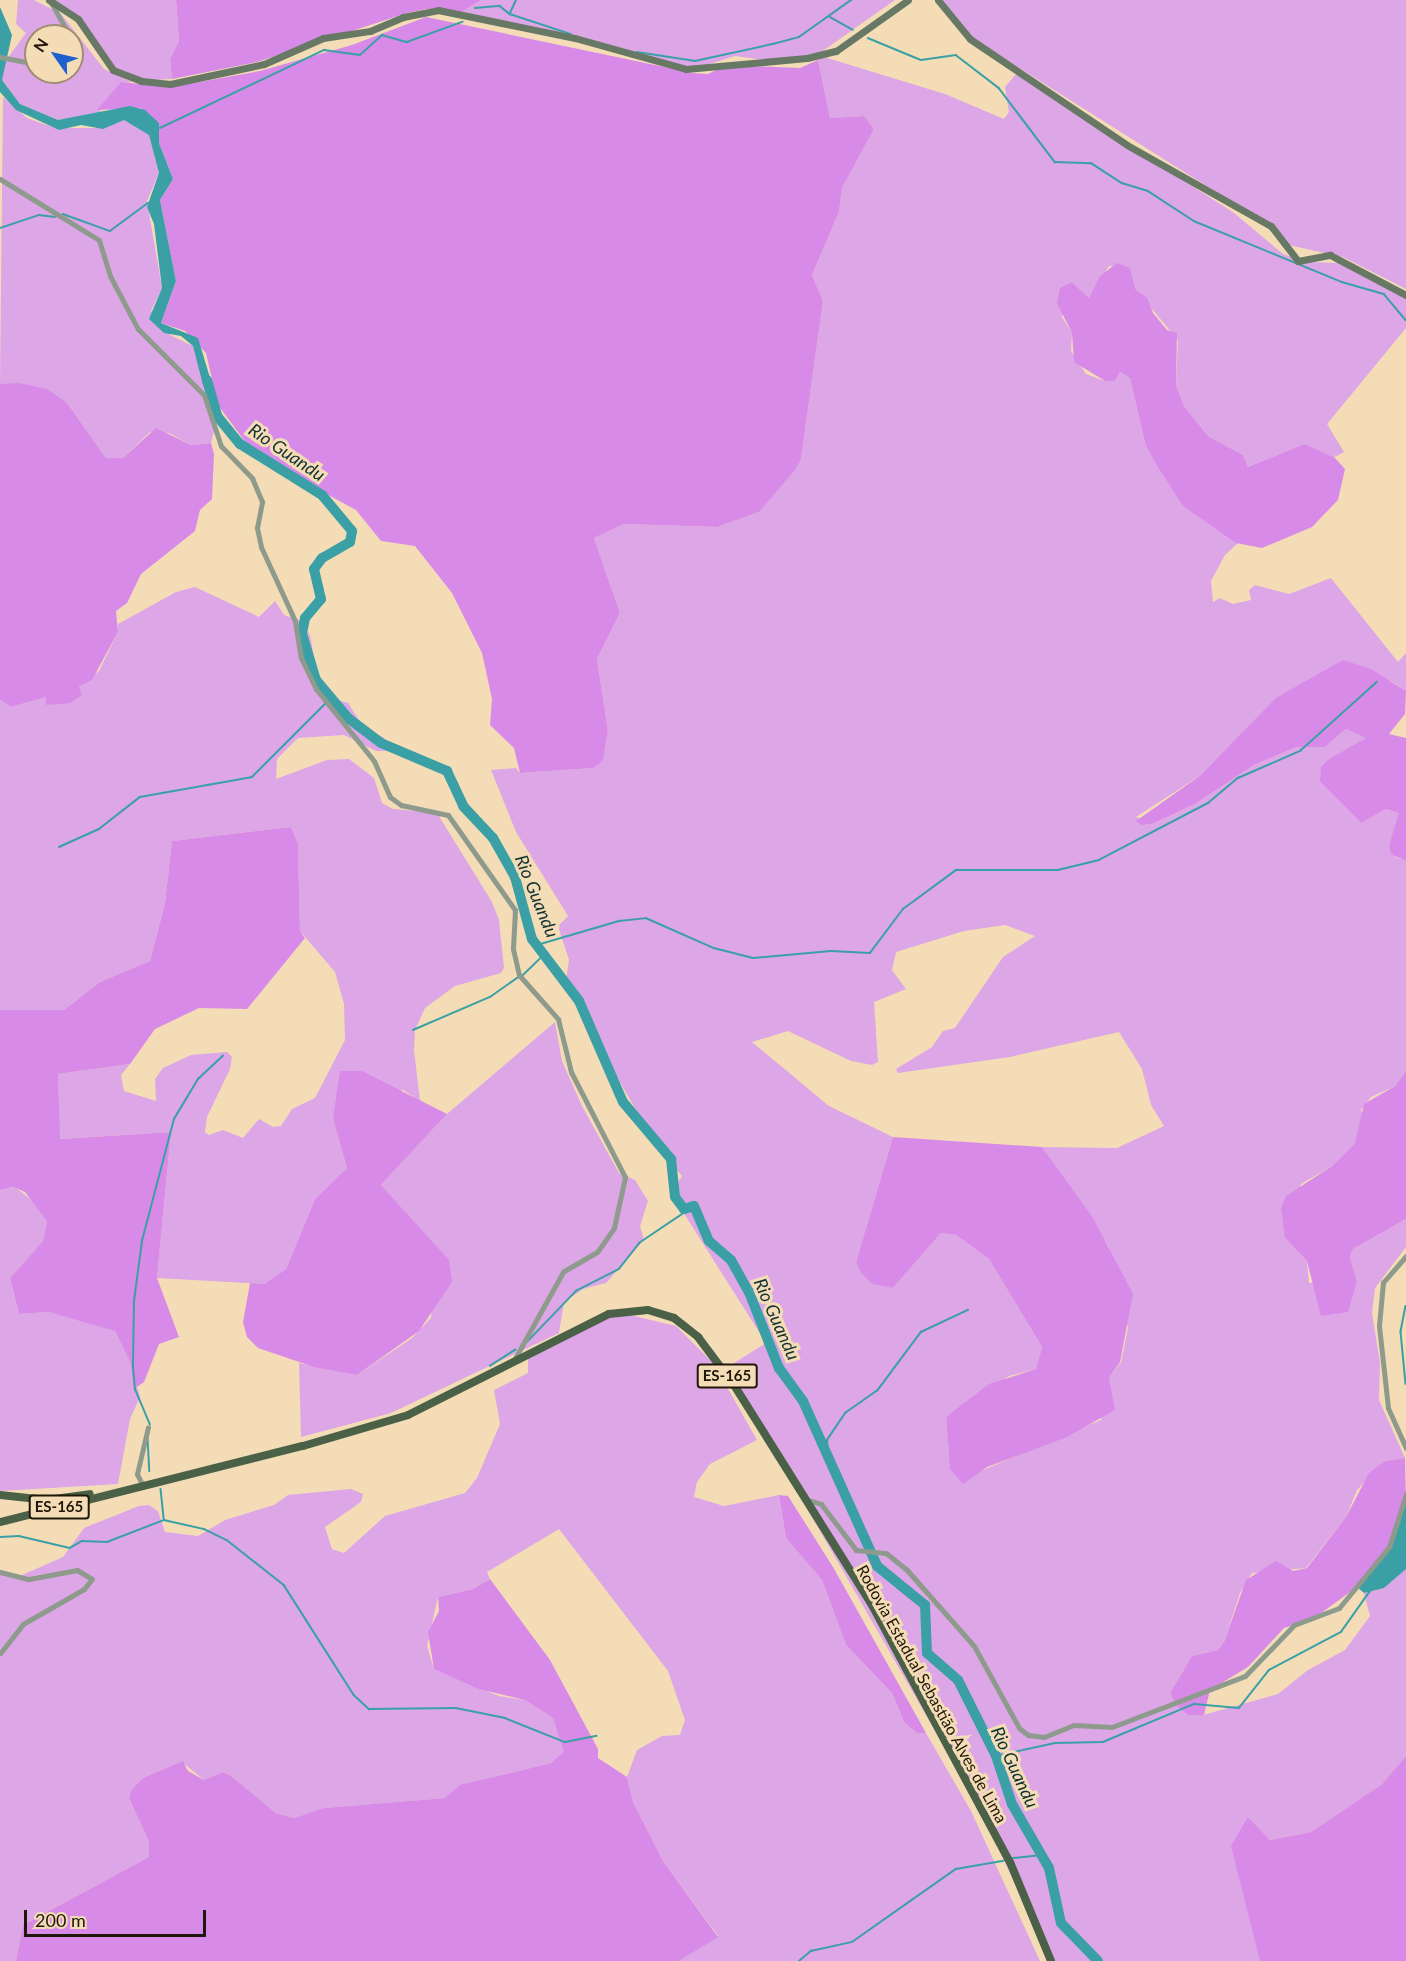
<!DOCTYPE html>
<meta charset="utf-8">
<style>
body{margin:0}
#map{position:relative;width:1406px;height:1961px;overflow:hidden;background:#f4ddb6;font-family:Lato,sans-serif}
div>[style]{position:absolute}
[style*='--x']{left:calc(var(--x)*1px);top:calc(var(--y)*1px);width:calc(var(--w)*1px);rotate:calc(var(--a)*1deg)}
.green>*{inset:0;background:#dca6e7}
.forest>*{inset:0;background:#d88ae8}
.water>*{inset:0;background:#3aa0a6}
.stream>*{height:1.5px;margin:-0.75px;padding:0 0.75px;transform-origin:0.75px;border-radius:0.75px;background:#3aa0a6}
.river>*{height:10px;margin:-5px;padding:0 5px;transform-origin:5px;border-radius:5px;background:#3aa0a6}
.street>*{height:5px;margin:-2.5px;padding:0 2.5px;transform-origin:2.5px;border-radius:2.5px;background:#8e9b8c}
.secondary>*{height:7px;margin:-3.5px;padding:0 3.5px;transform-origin:3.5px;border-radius:3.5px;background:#677964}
.primary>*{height:8px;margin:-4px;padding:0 4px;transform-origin:4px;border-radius:4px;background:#4b6147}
span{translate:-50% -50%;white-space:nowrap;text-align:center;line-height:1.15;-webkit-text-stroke:6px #f4ddb6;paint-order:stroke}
.shield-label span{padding:2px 4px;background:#f4ddb6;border:2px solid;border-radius:4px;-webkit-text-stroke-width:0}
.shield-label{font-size:15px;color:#1f1708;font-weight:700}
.street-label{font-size:16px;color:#1f1708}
.water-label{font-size:18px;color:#123233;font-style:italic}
.north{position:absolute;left:24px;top:24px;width:60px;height:60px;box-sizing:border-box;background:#f4ddb6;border:2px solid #9f8e70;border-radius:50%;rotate:304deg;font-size:16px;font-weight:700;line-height:24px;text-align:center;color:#1f1708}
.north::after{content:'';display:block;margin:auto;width:21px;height:27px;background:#2060cc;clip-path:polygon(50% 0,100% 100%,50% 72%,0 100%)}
.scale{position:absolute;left:24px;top:1910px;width:182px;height:27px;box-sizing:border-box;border:3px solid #1f1708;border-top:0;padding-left:8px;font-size:18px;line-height:21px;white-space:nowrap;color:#1f1708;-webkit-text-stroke:4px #f4ddb6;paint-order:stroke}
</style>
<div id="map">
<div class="green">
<i style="clip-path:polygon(evenodd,18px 0,34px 0,61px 14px,104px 69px,132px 82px,121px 83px,98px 114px,79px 118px,58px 120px,20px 104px,2px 80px,4px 63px,26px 33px,16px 24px,18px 0,36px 36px,72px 36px,72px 72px,36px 72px,36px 36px)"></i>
<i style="clip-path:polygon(47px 0,176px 0,179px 41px,170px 59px,172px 79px,151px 80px,122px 73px,100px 57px,74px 18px)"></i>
<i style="clip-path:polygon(481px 0,895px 0,817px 55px,764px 60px,735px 56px,697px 68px,678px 67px,460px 13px)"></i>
<i style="clip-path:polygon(939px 0,1406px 0,1406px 289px,1343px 257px,1288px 245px,1273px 228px,959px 30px)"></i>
<i style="clip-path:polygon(evenodd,824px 57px,945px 94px,1004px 119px,1009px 112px,1005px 87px,1017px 73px,1234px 213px,1283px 254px,1308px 262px,1339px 263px,1406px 297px,1406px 328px,1327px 424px,1344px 452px,1329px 460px,1304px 444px,1248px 467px,1243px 455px,1208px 436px,1184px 406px,1176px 385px,1178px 340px,1136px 290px,1130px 268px,1109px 266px,1089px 298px,1072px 282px,1062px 317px,1072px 333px,1071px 351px,1086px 374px,1105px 381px,1115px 381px,1120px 372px,1130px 378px,1145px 443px,1238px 543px,1225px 555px,1211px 581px,1213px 602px,1220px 598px,1233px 604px,1251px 600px,1249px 590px,1255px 585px,1289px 594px,1331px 578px,1398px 662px,1406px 653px,1406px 691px,1391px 681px,1261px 715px,1201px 775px,1136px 817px,1154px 823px,1195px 804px,1254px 765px,1297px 747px,1325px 747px,1346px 729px,1367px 738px,1329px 759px,1320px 782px,1361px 823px,1386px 809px,1400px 813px,1389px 845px,1396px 857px,1406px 861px,1406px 1071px,1395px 1086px,1371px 1097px,1361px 1110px,1364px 1119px,1355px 1143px,1332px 1166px,1301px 1184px,1285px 1238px,1307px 1261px,1309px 1283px,1357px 1281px,1350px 1257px,1353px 1249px,1406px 1219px,1406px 1247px,1375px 1288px,1372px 1313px,1380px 1363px,1379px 1400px,1405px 1458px,1385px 1461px,1357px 1490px,1346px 1517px,1306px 1568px,1252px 1573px,1240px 1593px,1224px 1642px,1218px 1650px,1192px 1656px,1170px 1693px,1188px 1715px,1203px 1715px,1278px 1694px,1308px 1670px,1345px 1650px,1370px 1616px,1364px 1593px,1384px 1588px,1406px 1569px,1406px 1756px,1382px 1784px,1311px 1832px,1270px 1840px,1248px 1817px,1252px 1921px,1260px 1961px,1051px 1961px,979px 1807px,726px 1368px,766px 1343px,671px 1193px,682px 1176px,645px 1134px,636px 1110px,599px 1046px,587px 1013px,566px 980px,569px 960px,558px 926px,568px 916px,516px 832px,491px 770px,516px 768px,520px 773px,594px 768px,603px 759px,608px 731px,597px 659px,620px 613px,594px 538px,624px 524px,717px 527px,759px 512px,801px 459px,823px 301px,812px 275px,839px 212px,842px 188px,874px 129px,864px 116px,830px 118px,818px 60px,824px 57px,1005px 925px,1035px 936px,1003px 957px,955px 1028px,943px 1031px,932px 1047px,896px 1069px,898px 1073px,1010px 1057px,1119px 1032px,1142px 1069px,1151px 1105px,1164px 1126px,1117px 1148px,1042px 1147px,1109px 1247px,1128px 1328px,1121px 1362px,1109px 1378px,1101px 1420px,969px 1476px,949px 1454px,946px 1417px,1009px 1376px,1036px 1369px,1042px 1347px,989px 1259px,956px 1235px,941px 1233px,893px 1288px,856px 1262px,893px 1137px,829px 1106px,752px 1042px,788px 1031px,851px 1061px,872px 1065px,878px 1062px,874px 1002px,906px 989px,892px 970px,896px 952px,964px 931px,1005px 925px)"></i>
<i style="clip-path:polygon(3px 97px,27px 118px,55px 128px,95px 128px,124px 120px,149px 134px,159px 173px,147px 201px,162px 288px,151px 311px,170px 335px,193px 346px,216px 423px,211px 443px,191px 445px,169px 433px,150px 432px,123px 458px,106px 458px,67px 403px,0 384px)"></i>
<i style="clip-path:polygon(195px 587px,259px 617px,275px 601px,284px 615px,301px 621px,310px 635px,318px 679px,338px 700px,348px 703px,364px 728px,384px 738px,395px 751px,376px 751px,344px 735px,298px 738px,277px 759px,276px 779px,327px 760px,349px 759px,374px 778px,382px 803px,393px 809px,437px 813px,492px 902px,499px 920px,504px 968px,501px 973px,455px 986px,425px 1008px,415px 1030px,414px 1050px,420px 1101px,403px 1090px,333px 1119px,347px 1168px,315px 1199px,286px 1269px,264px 1284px,157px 1278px,171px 1132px,59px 1139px,58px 1074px,130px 1064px,121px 1075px,124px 1091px,156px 1101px,155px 1079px,163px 1068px,191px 1055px,227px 1052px,232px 1057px,230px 1069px,207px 1117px,205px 1132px,209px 1135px,223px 1130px,243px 1138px,259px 1119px,273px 1127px,281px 1126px,292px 1109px,315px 1098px,345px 1040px,344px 1004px,335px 972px,300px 931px,298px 844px,291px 827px,172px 841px,165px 903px,150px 961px,100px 982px,64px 1010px,0 1010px,0 700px,11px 707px,46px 697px,47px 705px,79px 686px,99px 671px,118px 632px,118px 624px,176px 592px)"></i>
<i style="clip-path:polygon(555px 1022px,562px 1061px,582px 1106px,619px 1173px,635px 1180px,648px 1201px,640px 1226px,644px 1240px,606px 1283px,583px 1289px,564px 1302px,559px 1333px,391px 1413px,301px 1437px,299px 1363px,357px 1375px,412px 1338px,431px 1318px,435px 1245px,381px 1185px,447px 1114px)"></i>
<i style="clip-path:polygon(15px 1187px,39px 1206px,47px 1221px,43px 1241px,10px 1278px,19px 1314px,49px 1312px,104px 1325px,115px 1331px,131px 1364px,140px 1397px,130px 1419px,118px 1484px,0 1491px,0 1190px)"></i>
<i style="clip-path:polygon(630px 1315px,676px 1326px,714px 1364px,757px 1440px,710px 1464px,697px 1482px,694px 1497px,724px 1506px,779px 1495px,786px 1538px,822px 1580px,846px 1645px,892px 1693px,904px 1722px,917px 1733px,926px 1733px,971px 1811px,1040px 1961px,679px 1961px,718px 1936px,663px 1861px,633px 1802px,627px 1777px,637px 1750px,662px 1736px,680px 1735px,685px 1720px,668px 1671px,559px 1529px,487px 1572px,490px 1579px,473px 1589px,438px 1597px,427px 1646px,434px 1669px,499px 1696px,525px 1700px,553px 1718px,565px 1752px,551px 1763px,473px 1782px,445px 1798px,325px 1808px,294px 1818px,276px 1813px,231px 1776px,223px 1772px,204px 1780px,182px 1762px,143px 1778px,131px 1790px,129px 1798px,149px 1842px,149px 1857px,23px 1925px,16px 1961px,0 1961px,0 1574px,20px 1576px,63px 1557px,84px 1528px,139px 1506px,149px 1505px,158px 1511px,165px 1532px,198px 1536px,225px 1520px,274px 1505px,288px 1495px,351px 1489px,363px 1494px,361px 1502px,325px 1527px,332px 1549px,344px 1553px,385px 1516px,465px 1493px,477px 1478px,500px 1424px,494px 1390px,528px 1373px,528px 1357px,608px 1318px)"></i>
</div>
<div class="forest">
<i style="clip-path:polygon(176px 0,481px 0,460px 13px,427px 9px,407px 13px,257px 62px,172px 79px,170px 59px,179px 41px)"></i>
<i style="clip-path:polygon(426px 17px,693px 73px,708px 74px,726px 65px,800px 68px,818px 60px,830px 118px,864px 116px,874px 129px,842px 188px,839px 212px,812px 275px,823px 301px,801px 459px,794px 471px,759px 512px,717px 527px,624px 524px,594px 538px,620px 613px,597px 659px,608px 731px,603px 760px,594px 768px,520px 773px,514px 748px,490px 725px,492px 699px,482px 653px,452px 593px,415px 546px,381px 541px,356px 510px,255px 455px,218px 405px,206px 353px,185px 331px,161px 323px,176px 281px,160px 200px,173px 179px,159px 143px,159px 123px,140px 108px,97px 110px,121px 82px,172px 87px,260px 71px,352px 45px)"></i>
<i style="clip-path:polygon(1117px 263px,1130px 268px,1136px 290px,1147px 298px,1153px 313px,1167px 330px,1177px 333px,1176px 385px,1184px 406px,1208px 436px,1243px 455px,1248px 467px,1304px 444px,1335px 458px,1345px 469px,1338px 500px,1312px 527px,1262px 548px,1236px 543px,1183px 506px,1156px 464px,1145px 443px,1130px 378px,1120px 372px,1115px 381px,1105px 381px,1074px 362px,1072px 333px,1057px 303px,1060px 288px,1072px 282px,1089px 298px,1100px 276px)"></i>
<i style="clip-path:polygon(19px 383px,47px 389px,67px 403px,106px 458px,123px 458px,156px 428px,191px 445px,211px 443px,214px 454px,212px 499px,200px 510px,195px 531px,141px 574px,127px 603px,116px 611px,118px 632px,92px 680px,79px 686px,82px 695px,70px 703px,46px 705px,46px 697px,11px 707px,0 700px,0 384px)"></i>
<i style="clip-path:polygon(1343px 660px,1371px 669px,1406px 691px,1405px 714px,1389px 734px,1406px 738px,1406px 861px,1391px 854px,1389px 845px,1399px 813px,1386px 809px,1361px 823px,1320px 782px,1321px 767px,1329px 759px,1366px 738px,1346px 729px,1325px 747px,1297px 747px,1254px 765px,1195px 804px,1154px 823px,1142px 825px,1136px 821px,1201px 775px,1276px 698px)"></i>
<i style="clip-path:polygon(291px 827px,298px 844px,300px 931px,305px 938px,247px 1009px,199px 1008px,155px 1029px,130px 1064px,58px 1074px,60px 1139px,171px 1132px,157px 1278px,179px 1337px,159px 1344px,144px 1382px,134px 1389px,131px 1364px,115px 1331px,49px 1312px,19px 1314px,10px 1278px,43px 1241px,47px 1221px,25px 1192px,14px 1187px,0 1190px,0 1010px,64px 1010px,100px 982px,150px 961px,165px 903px,172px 841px)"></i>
<i style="clip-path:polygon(340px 1071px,362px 1071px,447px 1114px,381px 1185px,449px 1260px,452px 1282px,419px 1331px,357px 1375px,314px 1367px,258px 1348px,247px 1337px,243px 1322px,250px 1283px,264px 1284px,286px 1269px,315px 1199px,347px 1168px,333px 1119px)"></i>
<i style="clip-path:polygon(1406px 1071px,1406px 1219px,1353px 1249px,1350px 1257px,1357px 1281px,1348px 1312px,1321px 1316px,1307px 1261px,1285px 1238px,1281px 1208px,1286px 1196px,1332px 1166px,1355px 1143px,1364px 1104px,1395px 1086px)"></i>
<i style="clip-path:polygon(893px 1137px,1042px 1147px,1093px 1218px,1133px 1294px,1120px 1362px,1109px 1378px,1115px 1410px,1067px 1437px,987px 1467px,963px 1484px,950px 1469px,946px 1417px,989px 1384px,1036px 1369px,1042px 1347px,989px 1259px,956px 1235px,941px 1233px,893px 1288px,873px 1284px,862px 1274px,856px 1262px)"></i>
<i style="clip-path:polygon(1405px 1458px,1406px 1503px,1391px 1549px,1357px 1587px,1313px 1619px,1284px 1628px,1248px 1667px,1210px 1690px,1204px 1715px,1188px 1715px,1176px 1705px,1170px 1693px,1192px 1656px,1218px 1650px,1224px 1642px,1246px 1580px,1276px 1561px,1293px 1571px,1307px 1568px,1346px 1517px,1369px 1473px,1385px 1461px)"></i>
<i style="clip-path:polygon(779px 1495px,788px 1496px,833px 1567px,926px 1733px,917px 1733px,904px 1722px,892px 1693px,846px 1645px,822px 1580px,786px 1538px)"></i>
<i style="clip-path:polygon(490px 1579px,550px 1660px,598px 1749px,598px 1758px,627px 1777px,633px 1802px,663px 1861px,718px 1937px,679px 1961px,16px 1961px,23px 1925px,149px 1857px,149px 1842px,129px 1798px,131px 1790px,143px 1778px,183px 1761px,188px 1771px,204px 1780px,223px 1772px,231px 1776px,276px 1813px,294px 1818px,324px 1808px,445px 1798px,460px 1785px,551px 1763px,564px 1752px,553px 1718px,525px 1700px,479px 1689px,434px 1669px,428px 1632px,439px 1611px,438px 1597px,473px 1589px)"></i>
<i style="clip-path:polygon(1406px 1756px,1406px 1961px,1260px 1961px,1231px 1846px,1248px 1817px,1270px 1840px,1311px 1832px,1382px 1784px)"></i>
</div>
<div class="water">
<i style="clip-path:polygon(0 7px,12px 35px,2px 80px,20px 104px,58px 120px,130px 106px,145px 110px,159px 123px,159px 143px,173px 179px,160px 200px,176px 281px,161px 323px,198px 338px,214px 391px,209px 393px,203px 385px,193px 346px,181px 336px,164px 333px,149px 319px,162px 288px,154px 224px,147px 207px,159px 173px,149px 135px,124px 120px,103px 129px,81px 125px,59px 130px,16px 110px,0 92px)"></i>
<i style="clip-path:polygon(1406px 1503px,1406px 1569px,1384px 1588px,1364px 1593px,1357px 1587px,1391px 1549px)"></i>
</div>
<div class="stream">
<i style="--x:475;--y:8;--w:25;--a:-5"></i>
<i style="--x:500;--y:6;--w:13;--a:39"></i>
<i style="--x:510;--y:14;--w:64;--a:18.2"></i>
<i style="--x:510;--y:13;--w:14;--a:-65"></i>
<i style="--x:830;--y:17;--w:26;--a:29"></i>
<i style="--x:868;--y:38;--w:57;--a:22.5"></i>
<i style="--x:921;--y:60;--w:35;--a:-8"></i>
<i style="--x:956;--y:55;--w:54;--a:37.5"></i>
<i style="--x:999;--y:88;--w:93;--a:52.9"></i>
<i style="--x:1055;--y:162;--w:36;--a:2"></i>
<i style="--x:1091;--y:163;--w:37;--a:33"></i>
<i style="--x:1122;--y:183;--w:27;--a:17"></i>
<i style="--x:1148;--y:191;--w:55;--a:33.1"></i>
<i style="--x:1194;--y:221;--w:160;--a:22.4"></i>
<i style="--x:1342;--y:282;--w:44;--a:15.9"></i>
<i style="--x:1384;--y:294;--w:34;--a:50"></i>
<i style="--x:637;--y:52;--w:59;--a:8.8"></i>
<i style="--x:695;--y:61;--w:80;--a:-12.3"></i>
<i style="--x:773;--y:44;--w:27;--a:-15"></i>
<i style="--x:799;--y:37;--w:64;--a:-35.4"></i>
<i style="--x:160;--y:128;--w:182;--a:-25.4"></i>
<i style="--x:324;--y:50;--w:36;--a:8"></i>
<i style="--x:360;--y:55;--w:30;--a:-42"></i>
<i style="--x:382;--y:35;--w:26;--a:16"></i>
<i style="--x:407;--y:42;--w:59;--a:-20"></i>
<i style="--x:63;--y:214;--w:50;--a:19.9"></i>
<i style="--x:110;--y:231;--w:47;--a:-36.4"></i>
<i style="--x:0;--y:228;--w:41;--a:-18.4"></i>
<i style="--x:39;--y:215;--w:16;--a:7"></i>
<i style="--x:59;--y:847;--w:44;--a:-24.2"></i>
<i style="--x:99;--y:829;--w:52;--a:-38"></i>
<i style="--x:140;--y:797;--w:114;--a:-10.1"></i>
<i style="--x:252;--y:777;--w:103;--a:-45"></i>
<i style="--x:537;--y:945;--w:85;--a:-16.3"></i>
<i style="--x:619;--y:921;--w:27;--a:-6"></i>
<i style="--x:646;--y:918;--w:74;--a:23.8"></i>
<i style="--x:714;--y:948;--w:40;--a:14.4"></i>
<i style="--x:753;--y:958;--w:78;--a:-5.1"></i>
<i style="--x:831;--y:951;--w:39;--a:3"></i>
<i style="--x:870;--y:953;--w:55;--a:-53.1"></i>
<i style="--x:903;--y:909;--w:66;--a:-36.3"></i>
<i style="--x:956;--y:870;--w:102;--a:0"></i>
<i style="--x:1058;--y:870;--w:42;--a:-13.7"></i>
<i style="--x:1099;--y:860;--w:123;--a:-27.6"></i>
<i style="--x:1208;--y:803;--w:39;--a:-40"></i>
<i style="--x:1238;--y:778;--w:68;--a:-23.5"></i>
<i style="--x:1300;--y:751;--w:103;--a:-41.9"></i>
<i style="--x:523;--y:975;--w:28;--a:-44"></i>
<i style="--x:413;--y:1030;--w:84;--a:-23.2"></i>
<i style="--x:490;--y:997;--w:35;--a:-35"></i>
<i style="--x:1406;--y:1306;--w:26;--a:101"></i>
<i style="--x:1401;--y:1332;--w:52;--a:84.5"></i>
<i style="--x:527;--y:1342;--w:71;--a:-46.1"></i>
<i style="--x:576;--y:1291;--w:48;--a:-27.1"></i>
<i style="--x:619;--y:1269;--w:33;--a:-52"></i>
<i style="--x:639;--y:1243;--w:66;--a:-33.9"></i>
<i style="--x:490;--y:1366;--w:30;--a:-33"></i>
<i style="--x:150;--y:1425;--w:38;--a:-113"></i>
<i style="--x:135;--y:1390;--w:25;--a:-95"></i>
<i style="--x:133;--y:1365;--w:64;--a:-89.1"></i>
<i style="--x:134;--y:1301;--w:61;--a:-82.4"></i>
<i style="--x:142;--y:1241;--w:126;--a:-75.3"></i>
<i style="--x:174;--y:1119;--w:47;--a:-59"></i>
<i style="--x:198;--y:1079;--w:34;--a:-43"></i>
<i style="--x:148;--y:1438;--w:33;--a:87"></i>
<i style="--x:828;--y:1453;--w:13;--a:-94"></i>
<i style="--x:827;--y:1440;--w:32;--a:-56"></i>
<i style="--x:845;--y:1413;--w:39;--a:-35"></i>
<i style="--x:877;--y:1391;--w:74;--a:-53.3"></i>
<i style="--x:921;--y:1332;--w:52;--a:-25.1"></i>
<i style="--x:161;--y:1489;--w:30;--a:84"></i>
<i style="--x:0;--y:1537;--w:19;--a:-3"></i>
<i style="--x:19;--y:1536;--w:52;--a:13.2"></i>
<i style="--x:70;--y:1548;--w:14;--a:-30"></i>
<i style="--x:82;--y:1541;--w:25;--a:2"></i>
<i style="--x:107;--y:1542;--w:61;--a:-21.1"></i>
<i style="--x:164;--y:1520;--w:41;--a:12.7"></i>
<i style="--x:204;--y:1529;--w:25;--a:26"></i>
<i style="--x:227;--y:1540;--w:73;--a:38.3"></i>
<i style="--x:284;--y:1585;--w:130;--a:57.5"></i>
<i style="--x:354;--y:1695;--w:21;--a:43"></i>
<i style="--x:369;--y:1709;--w:87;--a:-0.7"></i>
<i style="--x:456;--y:1708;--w:50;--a:11.5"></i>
<i style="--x:505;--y:1718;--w:65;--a:21.8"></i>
<i style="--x:565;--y:1742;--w:32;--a:-11"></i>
<i style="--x:996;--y:1756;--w:60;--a:-12.4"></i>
<i style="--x:1055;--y:1743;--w:48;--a:-1.2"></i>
<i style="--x:1103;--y:1742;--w:99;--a:-22.7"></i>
<i style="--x:1194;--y:1704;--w:45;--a:5.1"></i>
<i style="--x:1239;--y:1708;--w:48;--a:-51.7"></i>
<i style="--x:1269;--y:1670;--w:81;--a:-27.8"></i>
<i style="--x:1341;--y:1632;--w:50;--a:-54.7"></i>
<i style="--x:1013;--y:1858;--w:29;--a:-6"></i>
<i style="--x:799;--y:1961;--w:16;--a:-40"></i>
<i style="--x:811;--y:1951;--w:42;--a:-12.4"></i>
<i style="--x:852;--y:1942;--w:127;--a:-35.1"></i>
<i style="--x:956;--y:1869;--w:48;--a:-9.7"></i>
</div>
<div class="river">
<i style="--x:207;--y:380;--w:37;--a:74"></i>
<i style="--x:217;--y:416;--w:36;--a:51"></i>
<i style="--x:240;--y:444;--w:97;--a:31.9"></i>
<i style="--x:322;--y:495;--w:47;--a:50.2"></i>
<i style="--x:352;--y:531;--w:11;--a:100"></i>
<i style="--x:350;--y:542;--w:32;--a:150"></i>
<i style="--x:322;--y:558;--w:14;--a:126"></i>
<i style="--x:314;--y:569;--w:31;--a:77"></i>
<i style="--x:321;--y:599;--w:25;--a:130"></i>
<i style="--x:305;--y:618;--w:16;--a:101"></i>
<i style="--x:302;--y:634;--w:48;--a:73.1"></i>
<i style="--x:316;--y:680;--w:50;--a:49.9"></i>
<i style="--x:348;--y:718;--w:41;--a:37.1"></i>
<i style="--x:381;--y:743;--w:72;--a:23"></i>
<i style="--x:447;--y:771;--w:38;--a:65"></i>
<i style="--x:463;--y:806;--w:44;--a:46.8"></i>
<i style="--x:493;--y:838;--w:45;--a:60.6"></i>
<i style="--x:515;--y:877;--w:64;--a:74.7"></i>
<i style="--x:532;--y:939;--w:78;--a:52.8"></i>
<i style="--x:579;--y:1001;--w:110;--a:66.5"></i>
<i style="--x:623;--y:1102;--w:75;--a:49.9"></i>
<i style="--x:671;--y:1159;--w:38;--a:84"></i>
<i style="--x:675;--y:1197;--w:15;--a:53"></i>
<i style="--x:684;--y:1209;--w:10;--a:-17"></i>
<i style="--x:694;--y:1206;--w:38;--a:67"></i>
<i style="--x:709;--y:1241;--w:29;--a:41"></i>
<i style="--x:731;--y:1260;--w:37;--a:61"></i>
<i style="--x:749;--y:1292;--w:82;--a:68.5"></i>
<i style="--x:779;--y:1368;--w:41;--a:54"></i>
<i style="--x:803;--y:1401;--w:181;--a:65.8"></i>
<i style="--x:877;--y:1566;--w:62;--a:39.1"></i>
<i style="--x:925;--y:1605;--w:48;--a:87.6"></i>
<i style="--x:927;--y:1653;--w:41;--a:41.1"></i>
<i style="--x:958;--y:1680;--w:85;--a:63.4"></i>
<i style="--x:996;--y:1756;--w:51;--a:71.6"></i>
<i style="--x:1012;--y:1804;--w:74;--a:60"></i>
<i style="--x:1049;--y:1868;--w:56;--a:77.7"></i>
<i style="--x:1061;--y:1923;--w:53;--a:45.8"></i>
</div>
<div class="street">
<i style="--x:50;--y:1;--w:40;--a:60.3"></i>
<i style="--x:0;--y:57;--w:37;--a:11"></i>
<i style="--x:0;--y:179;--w:116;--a:31.6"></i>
<i style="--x:99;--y:240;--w:38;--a:73"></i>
<i style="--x:110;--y:276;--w:60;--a:62.2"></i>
<i style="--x:138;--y:329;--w:93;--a:45"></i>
<i style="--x:204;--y:395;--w:54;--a:71.6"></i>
<i style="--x:221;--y:446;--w:45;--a:45.9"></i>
<i style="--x:252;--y:478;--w:26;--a:67"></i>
<i style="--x:262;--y:502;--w:26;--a:101"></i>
<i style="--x:257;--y:528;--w:19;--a:78"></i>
<i style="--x:261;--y:547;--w:81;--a:65.3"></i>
<i style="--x:295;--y:621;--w:37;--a:81"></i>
<i style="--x:301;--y:658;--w:34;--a:64"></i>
<i style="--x:316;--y:689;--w:92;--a:51.1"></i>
<i style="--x:374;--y:761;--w:39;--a:66"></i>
<i style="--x:390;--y:797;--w:14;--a:36"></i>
<i style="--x:401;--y:805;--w:48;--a:12"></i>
<i style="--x:448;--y:815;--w:116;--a:54.8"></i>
<i style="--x:515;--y:910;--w:39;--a:93"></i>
<i style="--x:513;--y:949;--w:27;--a:77"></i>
<i style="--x:519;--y:975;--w:59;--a:48.4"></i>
<i style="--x:558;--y:1019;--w:55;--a:76.2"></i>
<i style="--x:571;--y:1072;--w:118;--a:62.8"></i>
<i style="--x:625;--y:1177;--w:52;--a:102.2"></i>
<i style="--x:614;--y:1228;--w:29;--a:125"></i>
<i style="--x:597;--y:1252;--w:39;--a:150"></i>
<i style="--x:563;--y:1272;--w:101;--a:119.1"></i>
<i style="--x:1406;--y:1256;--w:35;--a:131"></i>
<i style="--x:1383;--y:1282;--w:44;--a:95.2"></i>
<i style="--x:1379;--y:1326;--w:82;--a:83.7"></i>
<i style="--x:1388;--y:1408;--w:44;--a:65.8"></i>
<i style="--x:142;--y:1484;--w:11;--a:-117"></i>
<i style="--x:137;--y:1474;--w:48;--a:-76.8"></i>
<i style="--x:804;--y:1499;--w:18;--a:16"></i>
<i style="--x:821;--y:1504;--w:58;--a:52.7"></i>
<i style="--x:856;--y:1550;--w:30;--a:6"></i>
<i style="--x:886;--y:1553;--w:27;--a:39"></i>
<i style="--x:907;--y:1570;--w:101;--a:48.6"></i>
<i style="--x:974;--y:1646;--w:94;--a:61.2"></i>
<i style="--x:1019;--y:1728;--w:11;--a:38"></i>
<i style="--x:1028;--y:1735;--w:16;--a:7"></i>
<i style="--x:1044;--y:1737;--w:32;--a:-22"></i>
<i style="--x:1074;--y:1725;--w:38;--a:3"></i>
<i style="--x:1112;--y:1727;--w:142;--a:-21"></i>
<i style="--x:1245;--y:1676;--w:71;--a:-46.1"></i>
<i style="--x:1294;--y:1625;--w:48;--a:-20.7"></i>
<i style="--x:1339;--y:1608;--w:79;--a:-50.7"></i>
<i style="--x:1389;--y:1547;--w:56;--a:-72.2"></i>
<i style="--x:0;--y:1572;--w:30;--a:14"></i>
<i style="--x:29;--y:1579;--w:49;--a:-10.6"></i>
<i style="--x:77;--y:1570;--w:17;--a:31"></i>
<i style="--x:92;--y:1579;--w:13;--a:129"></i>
<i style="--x:84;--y:1589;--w:70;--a:150.2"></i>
<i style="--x:23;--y:1624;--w:37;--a:128"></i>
</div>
<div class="secondary">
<i style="--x:49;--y:0;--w:35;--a:33"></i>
<i style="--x:78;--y:19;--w:62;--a:55.5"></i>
<i style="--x:113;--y:70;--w:31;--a:21"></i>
<i style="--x:142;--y:81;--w:28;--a:6"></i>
<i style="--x:170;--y:84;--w:96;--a:-12"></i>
<i style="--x:264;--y:64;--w:64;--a:-23.8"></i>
<i style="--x:323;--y:38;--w:48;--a:-8.5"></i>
<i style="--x:370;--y:31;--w:36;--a:-23"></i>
<i style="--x:403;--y:17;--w:36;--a:-11"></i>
<i style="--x:438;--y:10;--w:140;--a:11.6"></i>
<i style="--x:575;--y:38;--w:115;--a:15.6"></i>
<i style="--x:686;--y:69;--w:121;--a:-5.2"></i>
<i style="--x:807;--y:58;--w:30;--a:-14"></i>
<i style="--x:836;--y:51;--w:88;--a:-35.3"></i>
<i style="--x:938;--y:0;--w:50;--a:50.6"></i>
<i style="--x:970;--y:39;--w:189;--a:34"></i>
<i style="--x:1127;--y:145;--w:165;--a:29.4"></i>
<i style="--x:1271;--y:226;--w:44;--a:52.4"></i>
<i style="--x:1298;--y:261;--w:33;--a:-11"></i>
<i style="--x:1330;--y:255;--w:86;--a:27.8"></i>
</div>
<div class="primary">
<i style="--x:0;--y:1495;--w:47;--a:6.1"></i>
<i style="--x:47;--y:1500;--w:43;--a:-7.9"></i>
<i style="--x:0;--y:1522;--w:312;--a:-14.1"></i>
<i style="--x:303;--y:1446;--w:109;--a:-16.4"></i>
<i style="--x:408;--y:1415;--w:225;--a:-26.7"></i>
<i style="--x:609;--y:1314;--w:39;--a:-6"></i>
<i style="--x:648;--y:1310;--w:27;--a:17"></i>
<i style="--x:674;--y:1318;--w:31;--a:38"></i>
<i style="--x:698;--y:1337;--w:60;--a:53.1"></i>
<i style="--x:734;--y:1385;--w:260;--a:57.9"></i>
<i style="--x:872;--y:1605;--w:292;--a:61.8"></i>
<i style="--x:1010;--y:1862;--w:107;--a:67.5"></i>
</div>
<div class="shield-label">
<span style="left:727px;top:1376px">ES-165</span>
<span style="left:59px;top:1507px">ES-165</span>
</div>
<div class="street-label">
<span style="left:932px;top:1694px;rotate:61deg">Rodovia Estadual Sebastião Alves de Lima</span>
</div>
<div class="water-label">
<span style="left:287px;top:452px;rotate:34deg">Rio Guandu</span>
<span style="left:537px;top:896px;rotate:68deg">Rio Guandu</span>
<span style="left:777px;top:1319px;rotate:66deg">Rio Guandu</span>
<span style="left:1015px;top:1767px;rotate:65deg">Rio Guandu</span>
</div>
<div class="north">N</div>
<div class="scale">200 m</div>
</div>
